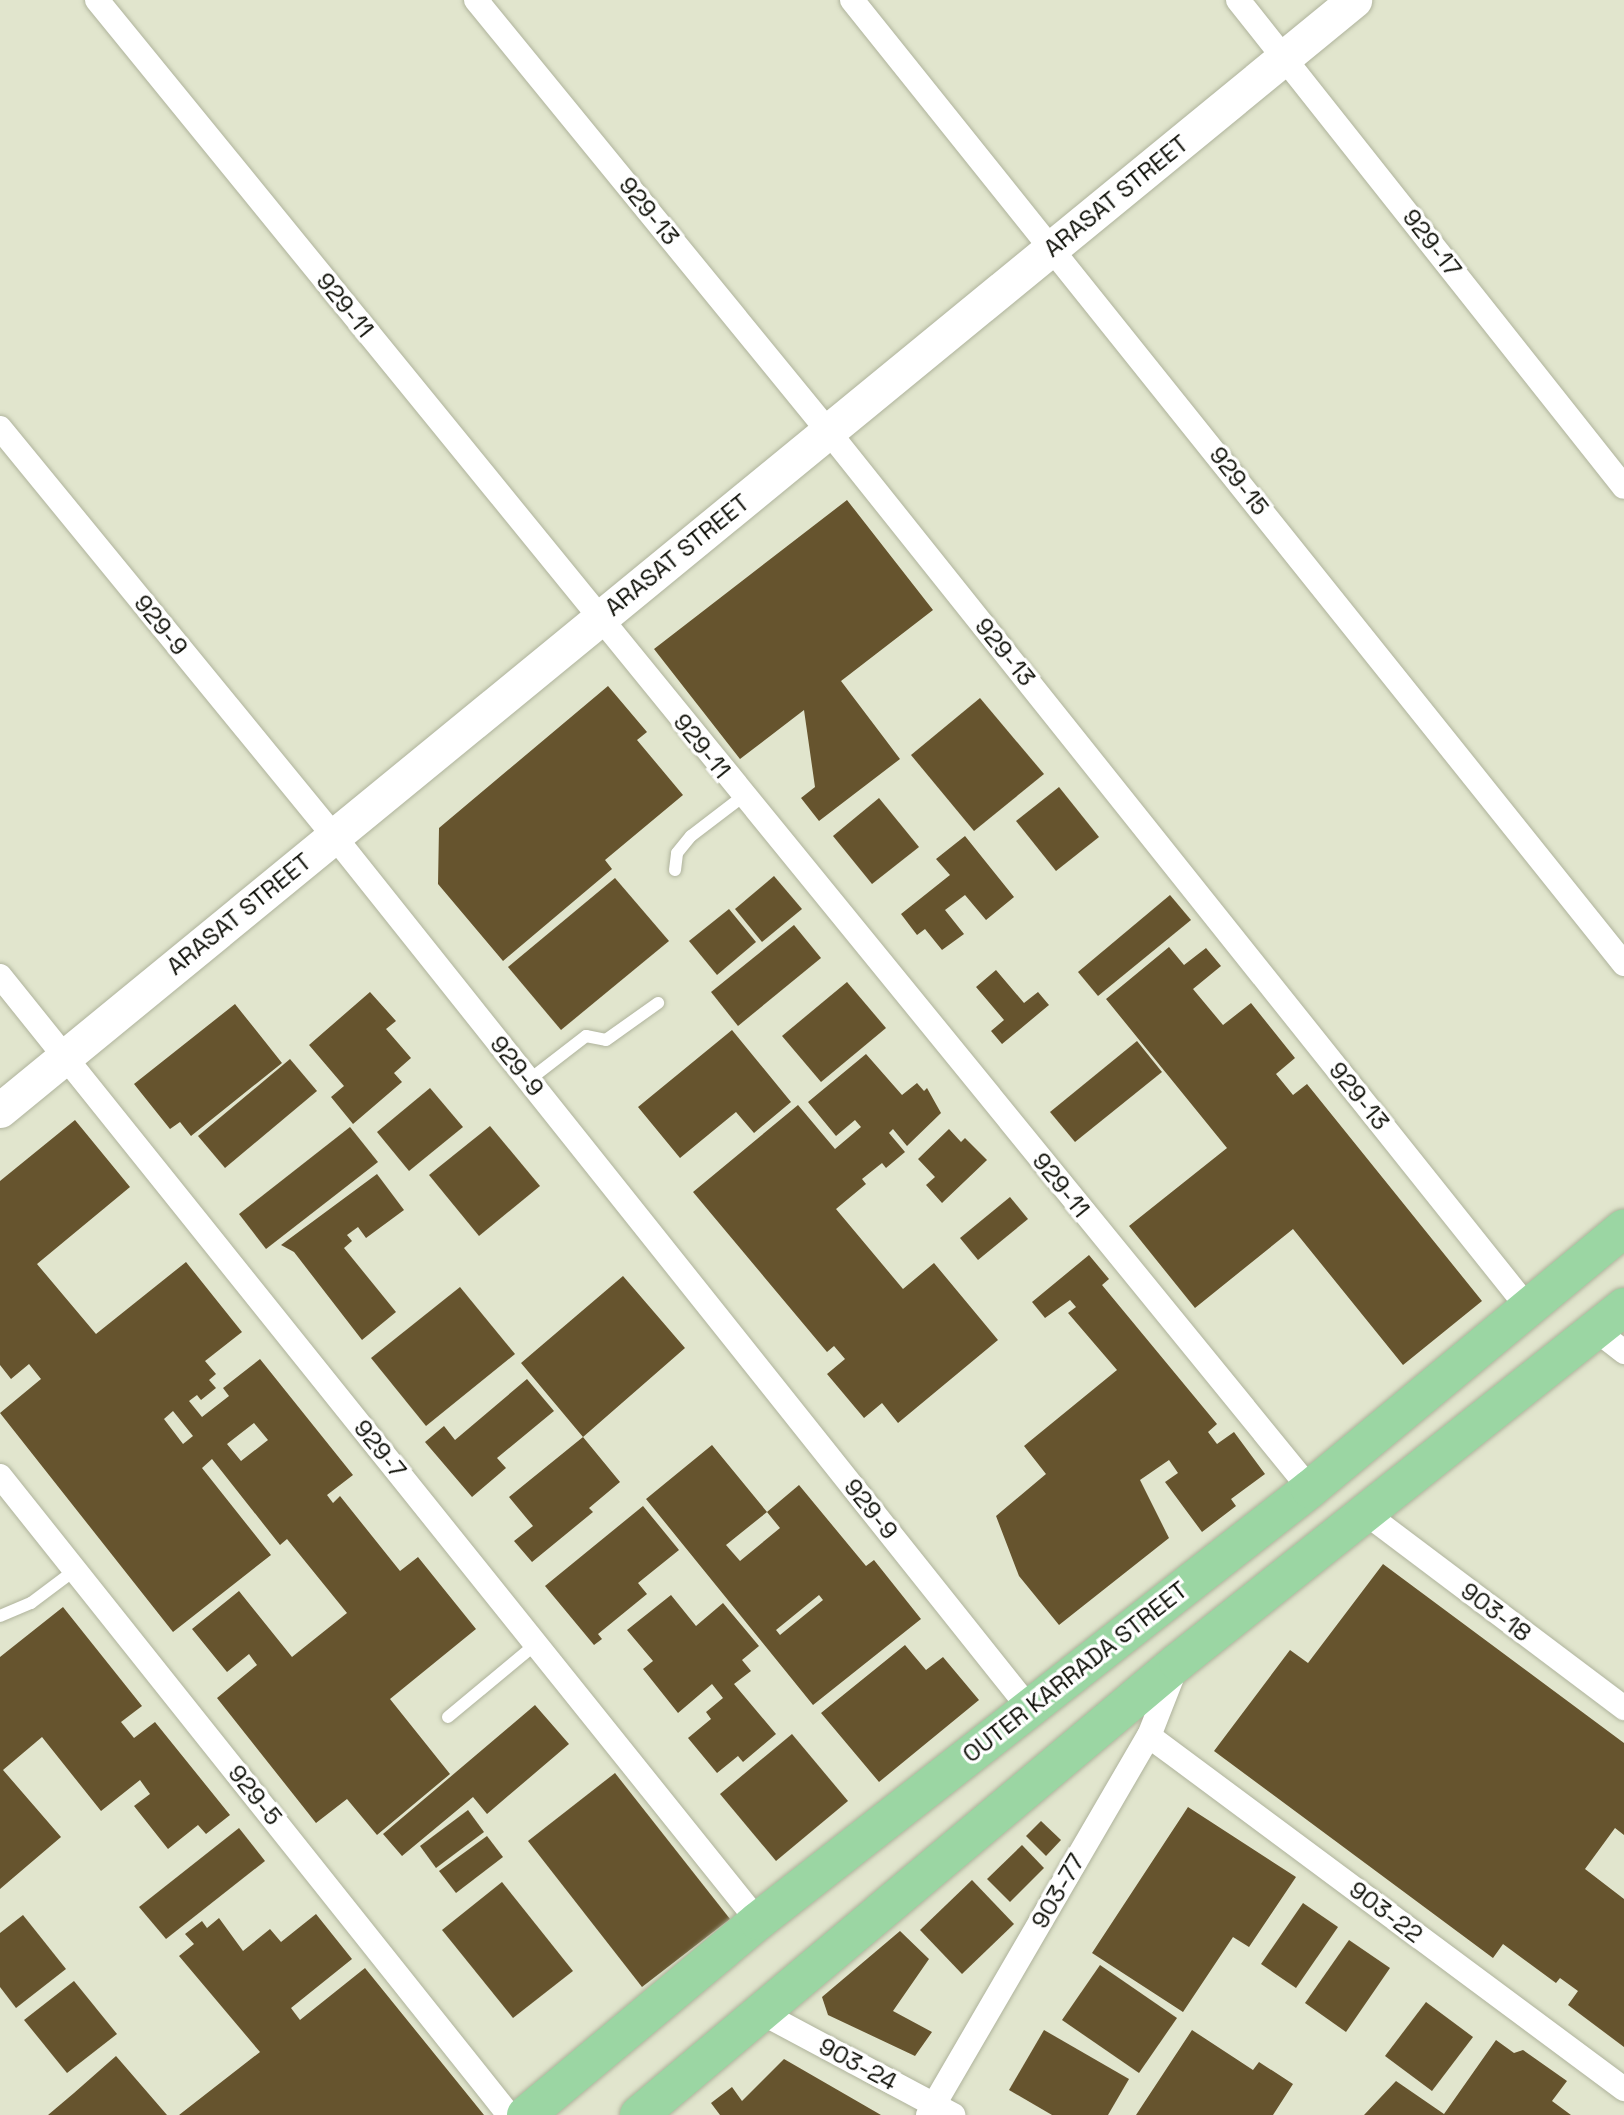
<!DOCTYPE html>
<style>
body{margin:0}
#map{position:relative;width:1624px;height:2115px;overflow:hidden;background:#e1e5cd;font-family:"Space Grotesk",sans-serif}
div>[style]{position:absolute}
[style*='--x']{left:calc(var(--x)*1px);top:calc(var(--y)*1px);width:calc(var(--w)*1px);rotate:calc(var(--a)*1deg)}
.building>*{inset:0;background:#66542e}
.roads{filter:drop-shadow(0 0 2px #afb39c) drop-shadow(0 0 2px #afb39c)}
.lane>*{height:12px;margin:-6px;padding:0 6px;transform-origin:6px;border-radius:6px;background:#fff}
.street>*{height:24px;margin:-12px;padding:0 12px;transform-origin:12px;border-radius:12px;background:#fff}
.secondary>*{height:35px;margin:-17.5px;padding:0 17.5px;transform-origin:17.5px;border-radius:17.5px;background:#fff}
.primary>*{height:38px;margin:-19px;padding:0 19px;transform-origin:19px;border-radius:19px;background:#9bd6a3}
span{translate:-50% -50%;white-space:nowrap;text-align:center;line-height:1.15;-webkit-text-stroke:7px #fff;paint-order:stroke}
.street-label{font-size:24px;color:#0e0f07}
</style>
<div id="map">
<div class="building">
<i style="clip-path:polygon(847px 500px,933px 610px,841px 681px,900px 759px,819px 821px,801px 798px,815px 787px,804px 710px,740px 759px,654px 649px)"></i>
<i style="clip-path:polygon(608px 686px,647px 732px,637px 740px,683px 795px,605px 860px,612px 869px,503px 961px,438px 884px,439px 828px)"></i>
<i style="clip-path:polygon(980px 698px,1044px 774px,974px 831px,911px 755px)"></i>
<i style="clip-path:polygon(1059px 787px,1099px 837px,1056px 871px,1016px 821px)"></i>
<i style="clip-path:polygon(879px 798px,919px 847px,872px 884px,833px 836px)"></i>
<i style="clip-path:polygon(965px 836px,1014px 897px,986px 920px,965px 895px,945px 910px,964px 934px,942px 950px,925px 929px,917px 935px,901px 914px,950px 875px,936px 859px)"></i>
<i style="clip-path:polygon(774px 876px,802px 909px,762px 942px,735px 909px)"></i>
<i style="clip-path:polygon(615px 878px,669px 941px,561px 1030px,508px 967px)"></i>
<i style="clip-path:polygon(1170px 895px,1191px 920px,1098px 996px,1078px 972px)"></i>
<i style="clip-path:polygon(729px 909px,756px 942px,717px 975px,689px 941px)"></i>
<i style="clip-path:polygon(794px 925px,821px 958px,738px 1026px,711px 992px)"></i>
<i style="clip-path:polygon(1169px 947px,1184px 965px,1206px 948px,1221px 966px,1193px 989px,1223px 1025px,1251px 1003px,1295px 1058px,1276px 1074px,1293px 1095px,1307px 1084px,1482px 1301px,1403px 1365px,1293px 1229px,1195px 1308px,1129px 1226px,1227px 1148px,1106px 999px)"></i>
<i style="clip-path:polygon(996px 970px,1024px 1003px,1038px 992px,1049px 1005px,1002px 1044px,991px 1031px,1004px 1020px,976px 987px)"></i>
<i style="clip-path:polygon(847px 982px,886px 1028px,821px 1082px,782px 1036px)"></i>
<i style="clip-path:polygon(370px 992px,396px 1021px,386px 1029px,411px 1058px,394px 1073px,402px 1082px,353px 1124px,331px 1097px,344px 1086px,309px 1045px)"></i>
<i style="clip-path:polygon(235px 1004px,282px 1063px,191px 1136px,180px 1122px,170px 1129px,134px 1084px)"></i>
<i style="clip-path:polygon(732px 1030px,791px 1102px,754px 1133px,736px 1112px,680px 1158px,638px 1107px)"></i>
<i style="clip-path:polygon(1137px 1041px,1162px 1072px,1075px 1142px,1050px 1112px)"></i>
<i style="clip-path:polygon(866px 1054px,902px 1095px,917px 1083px,924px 1091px,927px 1088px,941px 1113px,907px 1146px,893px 1129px,889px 1133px,905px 1152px,886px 1168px,882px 1163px,862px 1179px,866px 1184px,836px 1209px,903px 1289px,934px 1263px,998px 1340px,898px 1423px,882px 1403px,864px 1418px,827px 1374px,845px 1359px,834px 1346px,827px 1352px,693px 1192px,798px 1105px,835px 1149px,861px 1127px,855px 1120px,836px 1136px,808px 1102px)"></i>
<i style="clip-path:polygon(290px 1059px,317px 1091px,225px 1168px,198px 1136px)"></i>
<i style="clip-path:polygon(430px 1088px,463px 1127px,409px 1171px,377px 1132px)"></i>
<i style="clip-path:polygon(evenodd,75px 1120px,130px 1187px,37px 1264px,96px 1334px,186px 1262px,242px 1332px,205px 1361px,216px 1374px,209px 1380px,216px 1388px,201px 1400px,197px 1395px,189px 1401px,202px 1417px,229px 1396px,223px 1388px,260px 1359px,353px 1475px,327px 1495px,333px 1503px,340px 1496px,400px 1571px,418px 1557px,476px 1629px,390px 1699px,450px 1774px,377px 1835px,347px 1799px,316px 1823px,217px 1698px,257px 1665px,249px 1654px,227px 1672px,192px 1629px,239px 1591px,292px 1657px,347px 1613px,287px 1539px,280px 1545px,212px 1459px,202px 1468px,271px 1555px,173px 1632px,0 1413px,41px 1379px,29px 1364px,11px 1379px,0 1365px,0 1181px,75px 1120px,173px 1411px,193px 1436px,183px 1444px,164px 1419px,173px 1411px,75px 1120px,254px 1423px,268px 1440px,241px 1461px,227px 1444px,254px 1423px)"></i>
<i style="clip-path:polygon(490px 1126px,540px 1186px,479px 1236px,429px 1175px)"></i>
<i style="clip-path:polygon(350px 1127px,378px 1162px,266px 1249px,239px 1214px)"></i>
<i style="clip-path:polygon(949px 1129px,961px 1142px,965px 1138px,987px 1160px,942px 1203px,926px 1185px,935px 1177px,918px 1159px)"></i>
<i style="clip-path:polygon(377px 1174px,404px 1210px,366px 1238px,358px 1227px,347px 1235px,352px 1241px,344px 1248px,396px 1312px,362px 1340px,294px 1252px,281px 1245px)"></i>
<i style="clip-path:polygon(1010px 1197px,1028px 1219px,978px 1260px,960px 1238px)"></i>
<i style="clip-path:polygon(1089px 1255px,1109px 1279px,1102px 1285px,1217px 1424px,1208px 1432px,1217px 1444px,1234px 1432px,1265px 1474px,1231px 1499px,1236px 1506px,1202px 1532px,1165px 1482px,1178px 1473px,1169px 1460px,1140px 1480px,1169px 1538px,1059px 1625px,1019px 1576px,996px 1516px,1046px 1474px,1024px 1446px,1117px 1370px,1068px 1313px,1076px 1307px,1070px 1300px,1045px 1318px,1032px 1302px)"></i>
<i style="clip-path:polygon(623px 1276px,685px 1348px,583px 1437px,620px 1482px,589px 1508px,593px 1512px,532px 1562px,514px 1541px,533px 1526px,509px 1497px,583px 1437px,521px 1363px)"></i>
<i style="clip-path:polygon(460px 1287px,515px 1354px,426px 1426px,371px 1358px)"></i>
<i style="clip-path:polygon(527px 1379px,554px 1411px,497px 1458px,506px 1468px,472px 1497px,425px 1442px,444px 1426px,455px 1440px)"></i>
<i style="clip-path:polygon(evenodd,712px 1445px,767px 1512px,726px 1545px,740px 1561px,780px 1528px,767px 1512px,799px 1485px,866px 1566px,874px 1560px,921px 1619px,813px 1705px,646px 1499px,712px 1445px,819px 1595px,823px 1600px,780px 1635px,776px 1630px,819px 1595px)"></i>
<i style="clip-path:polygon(643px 1506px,679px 1550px,638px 1583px,647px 1594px,598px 1634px,602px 1639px,594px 1645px,545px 1586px)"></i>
<i style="clip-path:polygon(1383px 1564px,1624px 1743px,1624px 1835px,1615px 1828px,1585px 1869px,1624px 1899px,1624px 2047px,1568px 2005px,1578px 1991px,1560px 1978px,1556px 1983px,1503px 1944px,1493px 1958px,1214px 1751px,1290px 1650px,1308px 1663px)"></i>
<i style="clip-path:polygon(671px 1595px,696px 1626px,723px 1603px,759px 1646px,742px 1660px,751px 1671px,734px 1684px,776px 1734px,743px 1762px,738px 1756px,717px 1773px,688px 1738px,711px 1719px,706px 1712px,723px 1698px,712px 1684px,678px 1713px,643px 1669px,653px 1661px,627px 1630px)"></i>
<i style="clip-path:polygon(63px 1607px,142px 1706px,121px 1722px,134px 1738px,155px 1722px,230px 1815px,206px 1834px,198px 1825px,168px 1849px,134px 1806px,150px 1794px,140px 1780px,101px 1811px,42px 1737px,3px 1770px,61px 1837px,0 1889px,0 1657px)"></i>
<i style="clip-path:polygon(905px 1645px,926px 1670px,943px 1657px,979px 1700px,879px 1782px,821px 1713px)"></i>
<i style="clip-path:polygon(535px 1705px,569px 1744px,487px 1814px,473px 1797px,402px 1856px,383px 1834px)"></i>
<i style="clip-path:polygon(792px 1734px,848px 1801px,776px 1861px,720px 1794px)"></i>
<i style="clip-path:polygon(615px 1773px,730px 1919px,642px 1987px,528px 1841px)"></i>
<i style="clip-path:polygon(1188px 1807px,1296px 1877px,1249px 1947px,1233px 1937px,1183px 2012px,1092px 1953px)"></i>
<i style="clip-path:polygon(468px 1810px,484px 1832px,436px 1868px,420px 1846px)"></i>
<i style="clip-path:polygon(1041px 1821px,1061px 1840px,1046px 1856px,1026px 1836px)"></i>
<i style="clip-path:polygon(239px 1828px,265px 1861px,166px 1939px,139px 1907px)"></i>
<i style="clip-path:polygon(487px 1836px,503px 1857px,456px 1893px,439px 1871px)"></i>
<i style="clip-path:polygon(1022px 1845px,1044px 1868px,1010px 1902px,987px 1879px)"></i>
<i style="clip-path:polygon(972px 1880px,1014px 1924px,962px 1974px,920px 1930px)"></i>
<i style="clip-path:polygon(502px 1882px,573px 1971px,513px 2018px,442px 1930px)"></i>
<i style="clip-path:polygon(1303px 1903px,1338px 1927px,1296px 1988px,1261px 1964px)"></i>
<i style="clip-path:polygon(316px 1914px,352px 1959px,291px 2008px,300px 2020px,365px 1968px,484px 2115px,179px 2115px,260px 2052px,179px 1956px,194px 1944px,185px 1934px,202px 1921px,207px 1928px,219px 1918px,243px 1951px,270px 1929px,281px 1942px)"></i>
<i style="clip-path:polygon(23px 1915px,66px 1969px,16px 2008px,0 1987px,0 1933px)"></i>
<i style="clip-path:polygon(900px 1931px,929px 1959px,893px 2011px,932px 2032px,915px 2056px,828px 2015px,822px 1997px)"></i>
<i style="clip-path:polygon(1349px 1940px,1390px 1968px,1346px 2032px,1305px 2003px)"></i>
<i style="clip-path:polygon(1100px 1965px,1177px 2018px,1139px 2073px,1062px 2020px)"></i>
<i style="clip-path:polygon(74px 1981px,117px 2034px,67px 2073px,24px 2020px)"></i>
<i style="clip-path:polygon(1426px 2002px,1473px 2037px,1432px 2091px,1385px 2056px)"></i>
<i style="clip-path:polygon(1044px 2030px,1129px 2079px,1108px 2115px,1052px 2115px,1009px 2090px)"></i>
<i style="clip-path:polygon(1192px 2030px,1253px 2070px,1259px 2062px,1293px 2084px,1273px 2115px,1136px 2115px)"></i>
<i style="clip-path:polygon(1496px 2040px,1514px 2053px,1523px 2050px,1567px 2081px,1552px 2101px,1571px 2115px,1364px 2115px,1396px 2081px,1444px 2114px)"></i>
<i style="clip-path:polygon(116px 2056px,167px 2115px,48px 2115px,74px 2093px)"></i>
<i style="clip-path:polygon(784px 2059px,881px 2115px,720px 2115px,711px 2103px,732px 2087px,742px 2101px)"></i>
</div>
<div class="roads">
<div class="lane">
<i style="--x:675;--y:870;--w:17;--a:-83"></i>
<i style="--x:677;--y:853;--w:22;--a:-51"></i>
<i style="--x:691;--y:836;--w:64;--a:-37.4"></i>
<i style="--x:529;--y:1080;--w:72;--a:-37.7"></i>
<i style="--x:586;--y:1036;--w:20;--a:11"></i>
<i style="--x:606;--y:1040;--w:64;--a:-35.4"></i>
<i style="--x:0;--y:1616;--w:34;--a:-23"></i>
<i style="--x:31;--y:1603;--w:55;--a:-36.9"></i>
<i style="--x:448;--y:1717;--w:114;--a:-39.7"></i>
</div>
<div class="street">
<i style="--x:97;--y:0;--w:1921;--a:50.83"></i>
<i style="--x:476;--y:0;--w:556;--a:50.76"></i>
<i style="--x:828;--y:431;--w:1124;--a:51.4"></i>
<i style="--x:852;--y:0;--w:1235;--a:51.31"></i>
<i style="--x:1238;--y:0;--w:621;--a:51.6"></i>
<i style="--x:0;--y:428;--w:527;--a:50.7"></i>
<i style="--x:334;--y:836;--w:1115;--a:51.44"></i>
<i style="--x:0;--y:976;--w:1211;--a:51.27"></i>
<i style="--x:1596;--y:1330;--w:36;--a:38"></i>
<i style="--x:0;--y:1476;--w:817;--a:51.46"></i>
<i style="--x:1368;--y:1515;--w:321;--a:37"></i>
<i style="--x:1149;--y:1736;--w:592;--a:36.62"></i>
<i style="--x:762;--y:2013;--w:217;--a:28.1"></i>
<i style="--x:928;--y:2115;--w:439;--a:-59.8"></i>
<i style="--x:1149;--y:1736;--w:71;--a:-68.5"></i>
</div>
<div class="secondary">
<i style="--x:0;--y:1110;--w:1751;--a:-39.34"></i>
</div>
<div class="primary">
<i style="--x:526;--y:2115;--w:302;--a:-39.9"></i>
<i style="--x:758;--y:1921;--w:701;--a:-38.05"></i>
<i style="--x:1310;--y:1489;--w:408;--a:-39.7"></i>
<i style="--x:639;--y:2115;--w:704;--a:-40.05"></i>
<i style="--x:1178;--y:1662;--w:570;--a:-38.52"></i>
</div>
</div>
<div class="street-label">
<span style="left:1116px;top:196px;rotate:-39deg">ARASAT STREET</span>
<span style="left:649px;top:211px;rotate:51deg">929-13</span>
<span style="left:1432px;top:243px;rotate:52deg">929-17</span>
<span style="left:345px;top:305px;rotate:51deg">929-11</span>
<span style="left:1239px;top:481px;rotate:52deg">929-15</span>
<span style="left:677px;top:555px;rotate:-39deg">ARASAT STREET</span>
<span style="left:161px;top:625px;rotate:51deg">929-9</span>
<span style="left:1005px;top:652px;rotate:51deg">929-13</span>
<span style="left:702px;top:746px;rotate:51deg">929-11</span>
<span style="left:239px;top:914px;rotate:-39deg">ARASAT STREET</span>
<span style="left:517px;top:1066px;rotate:51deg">929-9</span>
<span style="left:1359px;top:1096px;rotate:51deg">929-13</span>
<span style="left:1061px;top:1185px;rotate:51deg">929-11</span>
<span style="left:380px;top:1449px;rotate:51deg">929-7</span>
<span style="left:871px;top:1509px;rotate:51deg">929-9</span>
<span style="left:1496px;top:1612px;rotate:37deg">903-18</span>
<span style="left:1075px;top:1672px;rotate:-38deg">OUTER KARRADA STREET</span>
<span style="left:255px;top:1795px;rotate:51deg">929-5</span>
<span style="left:1058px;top:1891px;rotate:-60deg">903-77</span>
<span style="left:1386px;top:1912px;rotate:37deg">903-22</span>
<span style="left:858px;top:2064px;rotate:28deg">903-24</span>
</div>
</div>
